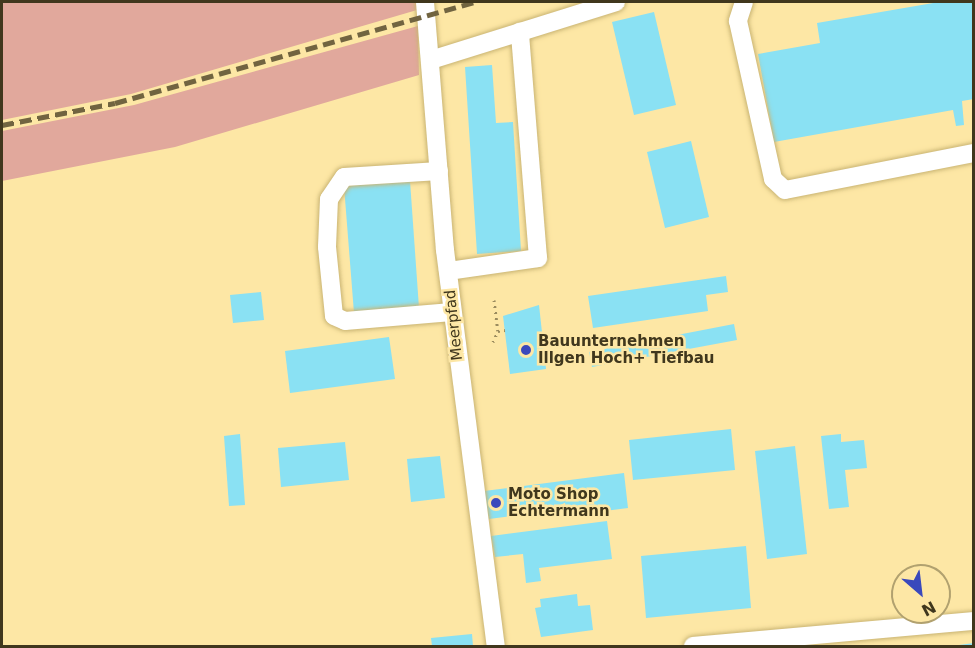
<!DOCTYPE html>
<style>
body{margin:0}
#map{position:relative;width:975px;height:648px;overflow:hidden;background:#fde7a5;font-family:"DejaVu Sans",sans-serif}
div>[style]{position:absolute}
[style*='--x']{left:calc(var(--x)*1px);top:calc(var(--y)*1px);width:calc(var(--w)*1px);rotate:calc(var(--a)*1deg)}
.green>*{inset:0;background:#e1a89c}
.building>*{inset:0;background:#8ae1f3}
.path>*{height:3px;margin-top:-1.5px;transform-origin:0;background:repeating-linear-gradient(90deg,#9a8b5e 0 1.5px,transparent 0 6px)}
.roads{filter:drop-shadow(0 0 2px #c9b473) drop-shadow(0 0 2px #c9b473)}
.minor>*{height:18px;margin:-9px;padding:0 9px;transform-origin:9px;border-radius:9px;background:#fff}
.rail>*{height:4.5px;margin-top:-2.25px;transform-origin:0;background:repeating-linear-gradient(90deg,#716440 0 12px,transparent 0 18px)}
.dots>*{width:16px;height:16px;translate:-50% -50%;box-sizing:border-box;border:3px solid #fde7a5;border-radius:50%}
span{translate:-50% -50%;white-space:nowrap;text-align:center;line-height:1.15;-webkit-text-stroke:5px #fde7a5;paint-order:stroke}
.street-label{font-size:15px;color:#40371d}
.poi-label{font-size:15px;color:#40371d;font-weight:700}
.left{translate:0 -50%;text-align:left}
.frame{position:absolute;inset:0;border:3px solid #40371d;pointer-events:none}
.north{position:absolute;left:891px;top:564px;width:60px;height:60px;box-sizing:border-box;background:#fde7a5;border:2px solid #b1a16f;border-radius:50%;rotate:152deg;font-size:16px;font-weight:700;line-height:24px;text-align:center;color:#40371d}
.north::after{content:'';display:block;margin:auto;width:21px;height:27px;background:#3a49bc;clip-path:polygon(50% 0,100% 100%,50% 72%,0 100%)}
</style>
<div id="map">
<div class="green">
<i style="clip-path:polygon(2px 2px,416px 2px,417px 10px,131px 94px,2px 120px)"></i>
<i style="clip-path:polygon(418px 26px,419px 75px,175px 147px,2px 181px,2px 131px,134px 105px)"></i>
</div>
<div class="building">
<i style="clip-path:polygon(939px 2px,974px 2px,974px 99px,962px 101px,964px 125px,956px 126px,953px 110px,774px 142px,758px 54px,820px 43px,817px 23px)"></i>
<i style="clip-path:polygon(654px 12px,676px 105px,634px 115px,612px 22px)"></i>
<i style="clip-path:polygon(492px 65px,496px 123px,513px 122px,521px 251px,477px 254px,465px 67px)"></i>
<i style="clip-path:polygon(691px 141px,709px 217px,665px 228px,647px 152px)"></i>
<i style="clip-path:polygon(410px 181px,419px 308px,354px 313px,344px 186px)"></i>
<i style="clip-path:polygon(726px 276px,728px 292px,706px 295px,708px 311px,593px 328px,588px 296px)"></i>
<i style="clip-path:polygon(261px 292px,264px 320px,233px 323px,230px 295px)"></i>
<i style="clip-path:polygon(539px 305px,546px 369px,510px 374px,503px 316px)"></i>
<i style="clip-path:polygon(734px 324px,737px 340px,592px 367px,589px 352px)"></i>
<i style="clip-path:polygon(389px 337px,395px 379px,290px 393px,285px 351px)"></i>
<i style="clip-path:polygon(731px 429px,735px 470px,633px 480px,629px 440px)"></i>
<i style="clip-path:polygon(240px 434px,245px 505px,229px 506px,224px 436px)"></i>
<i style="clip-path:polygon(841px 434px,841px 442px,864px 440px,867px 468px,845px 470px,849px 507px,829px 509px,821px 436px)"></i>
<i style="clip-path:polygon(345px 442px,349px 480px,281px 487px,278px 448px)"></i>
<i style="clip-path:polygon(795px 446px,807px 554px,767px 559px,755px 451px)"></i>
<i style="clip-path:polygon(440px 456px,445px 498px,411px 502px,407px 459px)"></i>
<i style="clip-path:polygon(624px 473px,628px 508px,581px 514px,580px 507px,489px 519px,484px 491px)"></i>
<i style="clip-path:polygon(607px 521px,612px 559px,539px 568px,541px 581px,526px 583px,523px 554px,495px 557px,491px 536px)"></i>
<i style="clip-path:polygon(746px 546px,751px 608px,646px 618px,641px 556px)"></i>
<i style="clip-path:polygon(577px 594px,578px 606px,590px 605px,593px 630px,541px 637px,535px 608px,541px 607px,540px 599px)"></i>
<i style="clip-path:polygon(472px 634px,473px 646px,432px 646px,431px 638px)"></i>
<i style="clip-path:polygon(974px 643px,974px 646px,959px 646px,959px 645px)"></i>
</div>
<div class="path">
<i style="--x:494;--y:300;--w:31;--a:83"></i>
<i style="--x:493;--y:342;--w:12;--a:-66"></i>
<i style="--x:498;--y:331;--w:7;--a:-8"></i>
</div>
<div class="roads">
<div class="minor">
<i style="--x:425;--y:2;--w:249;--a:85.4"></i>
<i style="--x:445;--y:250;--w:399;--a:82.7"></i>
<i style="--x:744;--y:2;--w:20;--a:108"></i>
<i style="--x:738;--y:21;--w:162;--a:77.5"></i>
<i style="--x:773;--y:179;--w:16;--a:43"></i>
<i style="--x:785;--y:190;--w:193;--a:-11.1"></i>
<i style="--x:431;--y:60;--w:194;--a:-17.4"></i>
<i style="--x:439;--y:171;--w:95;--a:176.4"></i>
<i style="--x:344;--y:177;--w:27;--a:124"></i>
<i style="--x:329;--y:199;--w:48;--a:92.4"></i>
<i style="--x:327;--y:247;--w:69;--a:84.2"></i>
<i style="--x:334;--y:316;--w:12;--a:24"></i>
<i style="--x:345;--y:321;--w:107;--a:-4.8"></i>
<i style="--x:448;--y:271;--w:91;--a:-8.2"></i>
<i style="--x:538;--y:258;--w:227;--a:-94.6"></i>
<i style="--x:693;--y:646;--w:282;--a:-5.1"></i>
</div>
</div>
<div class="rail">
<i style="--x:2;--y:125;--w:115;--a:-11"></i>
<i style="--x:115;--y:103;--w:373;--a:-15.7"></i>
</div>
<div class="dots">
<i style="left:526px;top:350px;background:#3a49bc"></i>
<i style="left:496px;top:503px;background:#3a49bc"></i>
</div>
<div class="street-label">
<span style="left:454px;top:325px;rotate:-96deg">Meerpfad</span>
</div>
<div class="poi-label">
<span class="left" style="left:538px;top:350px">Bauunternehmen<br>Illgen Hoch+ Tiefbau</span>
<span class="left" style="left:508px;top:503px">Moto Shop<br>Echtermann</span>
</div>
<div class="frame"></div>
<div class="north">N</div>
</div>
